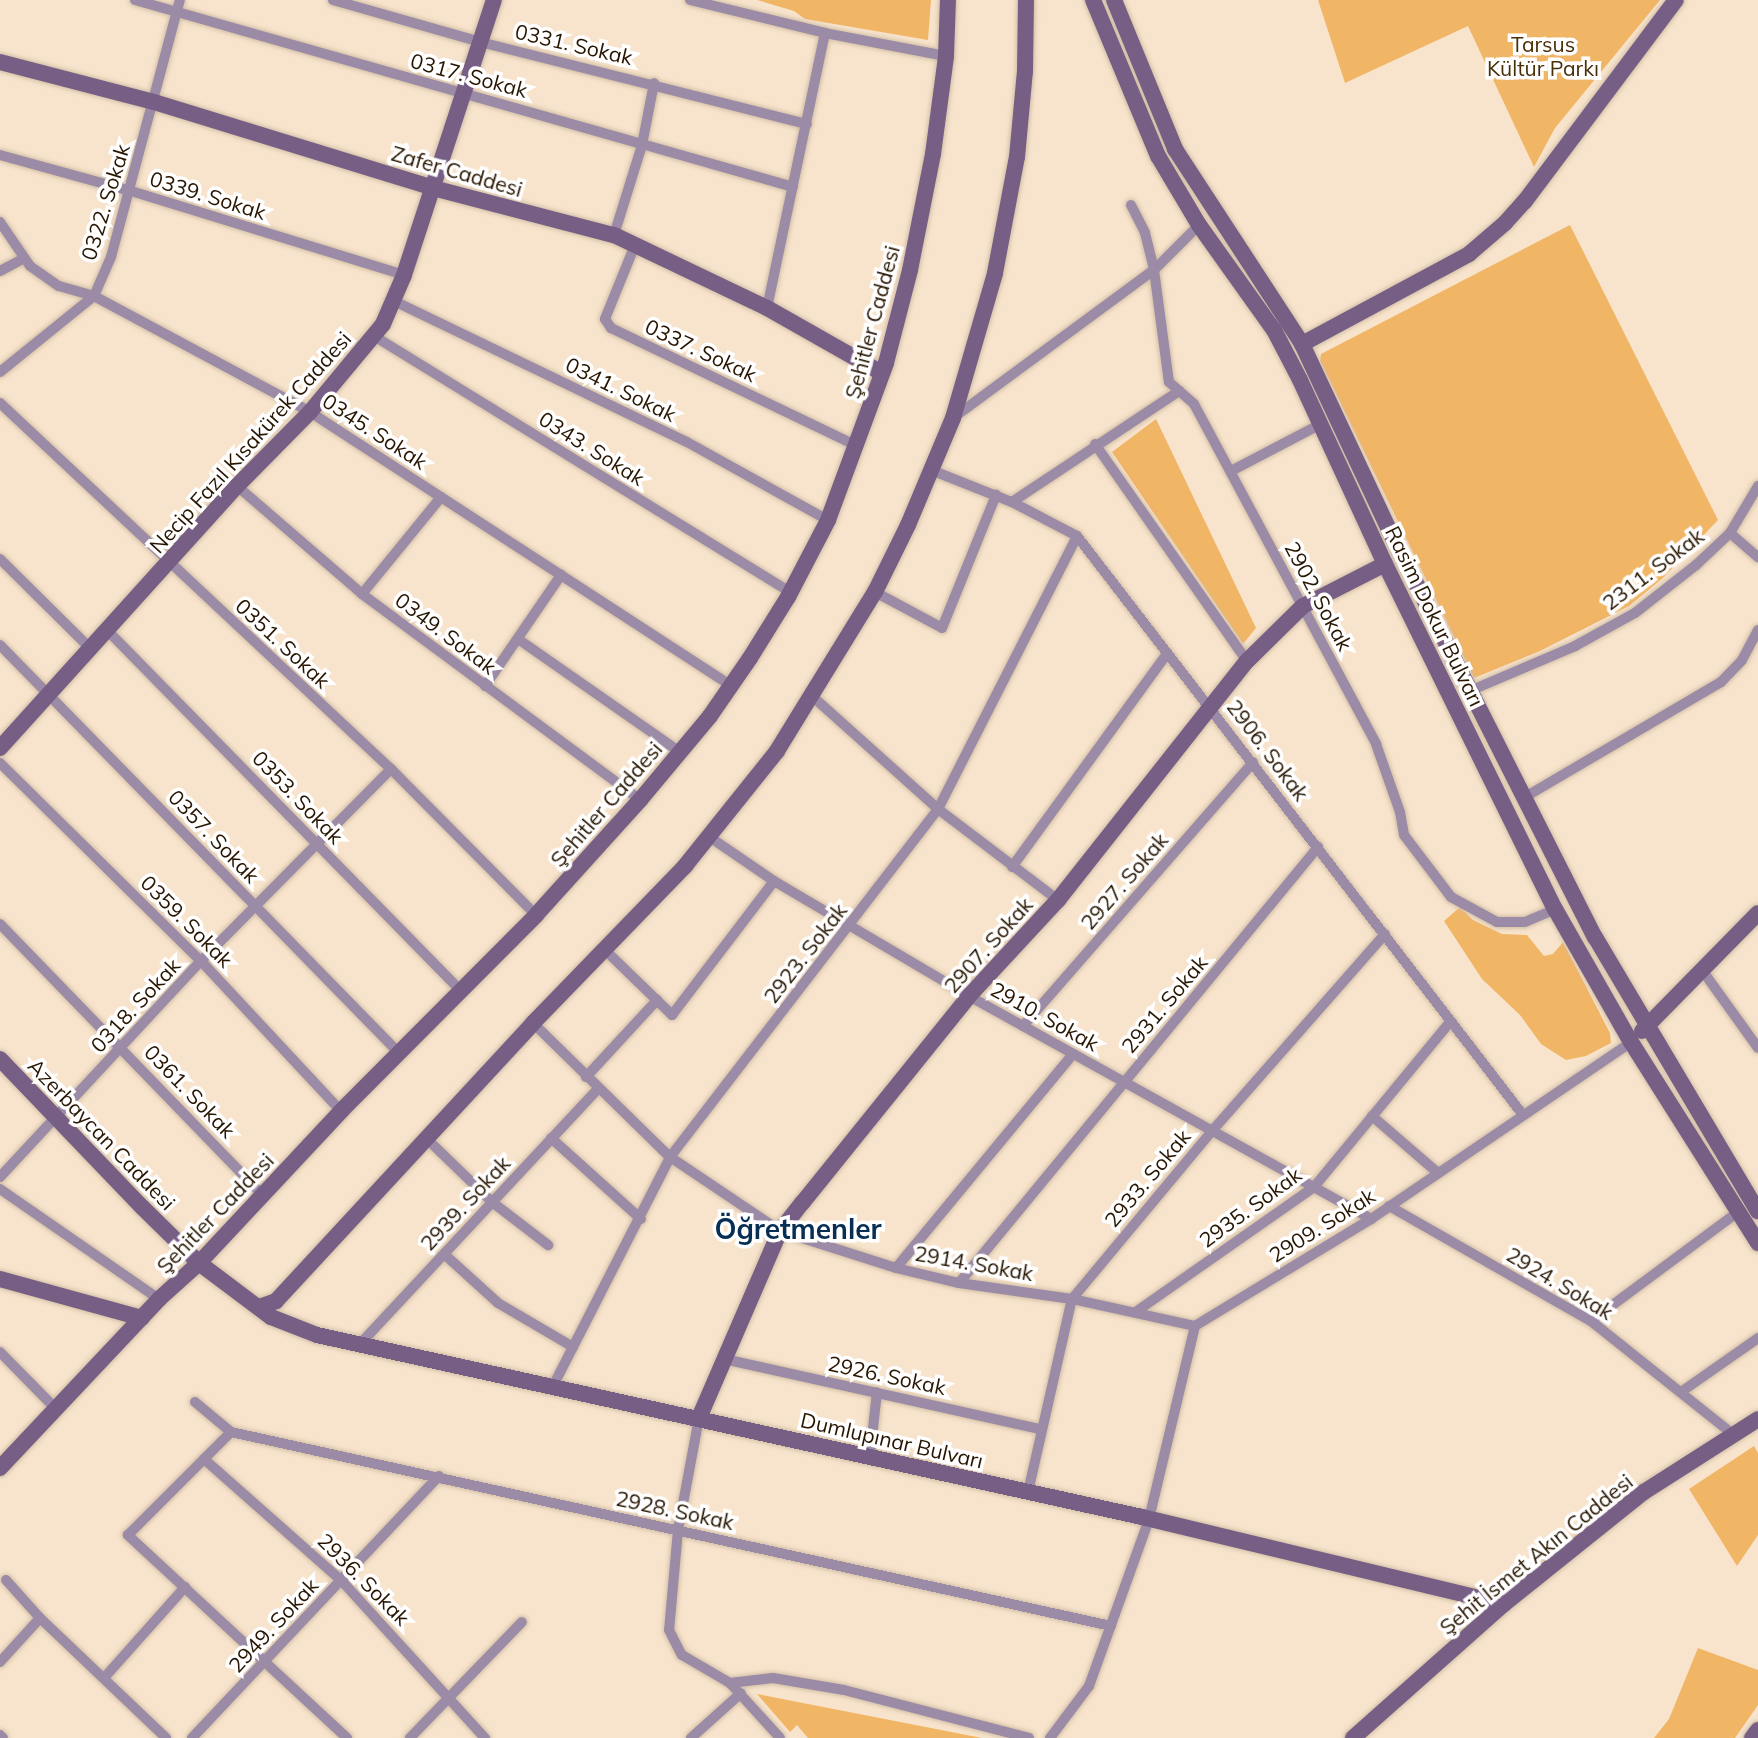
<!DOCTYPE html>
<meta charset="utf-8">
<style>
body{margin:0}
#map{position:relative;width:1758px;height:1738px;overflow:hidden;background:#f8e4cc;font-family:Mulish,sans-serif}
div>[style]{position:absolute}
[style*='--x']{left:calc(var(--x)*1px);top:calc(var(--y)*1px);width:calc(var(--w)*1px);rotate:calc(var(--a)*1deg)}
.green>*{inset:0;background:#f1b566}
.roads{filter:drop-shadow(0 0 2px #d2bfa7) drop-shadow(0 0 2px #d2bfa7)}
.street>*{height:10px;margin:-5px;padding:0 5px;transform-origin:5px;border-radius:5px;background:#9b8ba6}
.secondary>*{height:16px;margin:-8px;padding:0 8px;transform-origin:8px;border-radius:8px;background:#765e85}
span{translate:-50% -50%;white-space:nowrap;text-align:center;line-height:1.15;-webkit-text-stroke:7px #fff;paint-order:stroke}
.street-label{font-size:21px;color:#271500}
.park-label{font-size:21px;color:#492f08}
.district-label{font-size:28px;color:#082e54;font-weight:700}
</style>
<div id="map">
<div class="green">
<i style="clip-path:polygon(757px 0,931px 0,928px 40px,805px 19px,794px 11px)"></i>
<i style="clip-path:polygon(1318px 0,1660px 0,1555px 128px,1534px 167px,1468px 26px,1345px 83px)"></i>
<i style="clip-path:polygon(1570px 225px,1718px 520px,1664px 577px,1629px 606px,1540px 651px,1474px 678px,1320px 361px,1321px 354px)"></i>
<i style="clip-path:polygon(1156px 419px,1256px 628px,1243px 644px,1112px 452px)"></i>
<i style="clip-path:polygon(1460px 907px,1473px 920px,1502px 934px,1527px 935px,1544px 956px,1553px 954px,1563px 942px,1610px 1033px,1611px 1043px,1586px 1056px,1566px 1060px,1541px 1044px,1520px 1015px,1482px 979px,1444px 921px)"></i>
<i style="clip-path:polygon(1754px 1446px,1758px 1453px,1758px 1535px,1737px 1566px,1689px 1489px)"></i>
<i style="clip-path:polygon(1698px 1648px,1758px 1670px,1758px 1705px,1735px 1738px,1654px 1738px,1669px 1719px)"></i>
<i style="clip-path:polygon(757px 1694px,982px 1738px,808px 1738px,797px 1725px,790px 1732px)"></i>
</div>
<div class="roads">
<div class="street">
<i style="--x:135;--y:0;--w:684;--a:15.86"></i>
<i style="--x:333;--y:0;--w:153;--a:15.9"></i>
<i style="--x:480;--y:42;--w:337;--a:14.1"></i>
<i style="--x:690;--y:0;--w:139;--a:13.7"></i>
<i style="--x:825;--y:33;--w:123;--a:10.8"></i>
<i style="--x:0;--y:155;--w:136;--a:15.4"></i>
<i style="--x:131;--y:191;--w:286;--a:17.1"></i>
<i style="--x:1131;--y:205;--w:31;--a:63"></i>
<i style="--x:1145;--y:233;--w:38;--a:76"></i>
<i style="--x:1154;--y:270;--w:113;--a:82.4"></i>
<i style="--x:1169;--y:382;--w:33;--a:41"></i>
<i style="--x:1194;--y:404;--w:386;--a:61.8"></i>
<i style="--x:1376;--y:744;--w:72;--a:70.6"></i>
<i style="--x:1400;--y:812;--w:23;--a:80"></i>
<i style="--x:1404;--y:835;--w:78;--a:52.8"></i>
<i style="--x:1451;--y:897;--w:52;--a:28.5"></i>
<i style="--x:1497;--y:922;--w:28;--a:0"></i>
<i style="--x:1525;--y:922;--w:33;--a:-23"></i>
<i style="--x:0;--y:222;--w:53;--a:55.7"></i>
<i style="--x:30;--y:266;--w:35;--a:35"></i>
<i style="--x:59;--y:286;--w:36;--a:16"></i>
<i style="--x:94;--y:296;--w:245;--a:28.2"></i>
<i style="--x:310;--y:412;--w:501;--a:33.02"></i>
<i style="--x:614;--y:235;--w:94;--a:-72.7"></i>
<i style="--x:642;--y:145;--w:63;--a:-79"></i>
<i style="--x:635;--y:245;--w:80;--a:112.1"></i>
<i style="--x:605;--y:319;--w:11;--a:56"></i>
<i style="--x:611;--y:328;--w:273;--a:25.6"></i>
<i style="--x:0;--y:271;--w:27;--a:-28"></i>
<i style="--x:394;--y:301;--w:325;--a:25.7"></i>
<i style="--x:687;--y:442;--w:161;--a:29"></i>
<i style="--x:767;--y:308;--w:281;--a:-78.1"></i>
<i style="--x:374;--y:336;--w:488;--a:31.6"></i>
<i style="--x:0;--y:372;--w:121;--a:-39"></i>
<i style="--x:94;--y:296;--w:43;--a:-66.4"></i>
<i style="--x:111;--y:257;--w:266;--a:-75"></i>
<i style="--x:0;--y:403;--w:536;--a:43.11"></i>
<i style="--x:391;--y:769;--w:206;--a:45.2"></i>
<i style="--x:953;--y:418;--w:250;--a:-36.4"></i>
<i style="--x:1154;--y:270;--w:64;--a:-45"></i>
<i style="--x:1095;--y:444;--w:265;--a:55"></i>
<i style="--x:931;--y:470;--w:87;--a:21.6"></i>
<i style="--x:1012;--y:502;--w:73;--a:27.6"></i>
<i style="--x:1077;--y:536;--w:731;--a:52.39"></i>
<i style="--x:1231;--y:471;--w:102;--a:-27.6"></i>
<i style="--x:237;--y:486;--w:165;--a:40.8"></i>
<i style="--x:362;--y:594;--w:346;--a:36.5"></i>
<i style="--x:1012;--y:502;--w:201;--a:-33.6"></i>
<i style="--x:1730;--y:533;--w:37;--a:41"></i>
<i style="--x:0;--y:559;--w:127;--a:44.7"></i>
<i style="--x:875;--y:592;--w:76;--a:28.2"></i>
<i style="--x:942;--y:628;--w:144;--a:-67.9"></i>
<i style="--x:362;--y:594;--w:125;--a:-50.8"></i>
<i style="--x:107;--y:630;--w:506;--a:45.56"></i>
<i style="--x:518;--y:639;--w:198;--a:34.9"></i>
<i style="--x:0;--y:645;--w:572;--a:45.64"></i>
<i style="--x:485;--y:686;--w:135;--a:-55.6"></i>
<i style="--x:1472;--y:690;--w:112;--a:-23.1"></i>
<i style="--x:1575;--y:646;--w:68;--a:-28.8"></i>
<i style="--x:1635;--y:613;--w:78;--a:-38.2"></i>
<i style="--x:1696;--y:565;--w:47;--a:-43.3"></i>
<i style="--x:1730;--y:533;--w:55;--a:-59.2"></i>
<i style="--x:811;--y:695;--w:171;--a:41.9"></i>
<i style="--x:938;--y:809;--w:151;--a:37.2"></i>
<i style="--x:0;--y:763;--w:282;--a:44.6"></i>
<i style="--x:201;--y:961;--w:205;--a:47"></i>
<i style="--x:1525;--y:797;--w:227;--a:-30.4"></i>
<i style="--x:1721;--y:682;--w:30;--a:-46"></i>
<i style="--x:1742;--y:660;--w:34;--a:-62"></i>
<i style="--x:708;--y:836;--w:80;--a:34.3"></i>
<i style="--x:774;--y:881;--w:226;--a:30.5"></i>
<i style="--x:969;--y:996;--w:460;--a:29"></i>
<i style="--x:1012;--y:867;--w:263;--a:-54"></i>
<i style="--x:0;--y:924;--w:378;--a:45.9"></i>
<i style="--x:604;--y:949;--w:95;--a:44.1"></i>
<i style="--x:672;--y:1015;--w:168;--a:-52.7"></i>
<i style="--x:1702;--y:970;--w:96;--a:54.3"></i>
<i style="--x:533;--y:1023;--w:192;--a:44.4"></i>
<i style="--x:670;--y:1157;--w:133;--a:33.9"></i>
<i style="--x:780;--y:1231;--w:122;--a:17.7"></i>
<i style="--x:896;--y:1268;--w:65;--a:13.4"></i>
<i style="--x:959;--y:1283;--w:114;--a:8.1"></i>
<i style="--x:1072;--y:1299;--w:126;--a:12.4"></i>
<i style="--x:1023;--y:1026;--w:350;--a:-48.9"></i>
<i style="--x:586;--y:1077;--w:105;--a:-47.3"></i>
<i style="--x:1372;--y:1116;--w:87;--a:40.8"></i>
<i style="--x:426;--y:1138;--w:92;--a:44.1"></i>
<i style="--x:492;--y:1202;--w:71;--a:37.5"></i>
<i style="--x:551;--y:1138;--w:121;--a:42"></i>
<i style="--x:0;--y:1177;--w:295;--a:-47.1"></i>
<i style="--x:201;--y:961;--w:270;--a:-45.3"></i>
<i style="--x:0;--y:1189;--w:193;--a:34.7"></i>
<i style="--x:1389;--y:1206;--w:232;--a:29.7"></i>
<i style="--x:1591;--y:1321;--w:183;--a:38.6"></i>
<i style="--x:444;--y:1254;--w:73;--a:42.2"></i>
<i style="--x:498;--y:1303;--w:87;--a:30.4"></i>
<i style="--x:896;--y:1268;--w:278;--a:-50.4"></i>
<i style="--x:959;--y:1283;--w:565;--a:-50.53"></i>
<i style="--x:1137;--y:1311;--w:216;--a:-35"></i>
<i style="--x:1314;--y:1187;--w:215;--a:-50.5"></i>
<i style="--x:1591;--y:1321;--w:183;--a:-36.6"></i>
<i style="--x:360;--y:1344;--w:349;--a:-47"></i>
<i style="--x:0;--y:1352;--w:80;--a:45.5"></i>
<i style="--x:724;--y:1359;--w:325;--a:12.5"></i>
<i style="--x:553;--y:1386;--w:257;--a:-62.9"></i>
<i style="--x:670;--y:1157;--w:439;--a:-52.4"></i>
<i style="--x:938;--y:809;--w:306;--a:-63"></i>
<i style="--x:1681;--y:1392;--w:94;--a:-35"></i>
<i style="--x:195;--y:1402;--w:47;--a:39.8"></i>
<i style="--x:699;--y:1418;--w:114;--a:100.6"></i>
<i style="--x:678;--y:1530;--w:100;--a:95.1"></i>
<i style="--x:669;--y:1630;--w:28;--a:63"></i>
<i style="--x:682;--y:1655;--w:56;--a:30.3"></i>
<i style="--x:730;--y:1683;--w:74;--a:47.7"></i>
<i style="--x:870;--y:1456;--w:64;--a:-83.8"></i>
<i style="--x:204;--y:1459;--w:183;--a:41.5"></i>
<i style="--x:341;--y:1580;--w:214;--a:47.7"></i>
<i style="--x:1028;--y:1492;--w:198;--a:-77.2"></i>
<i style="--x:1072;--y:1299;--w:219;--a:-50.2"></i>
<i style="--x:1212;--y:1131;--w:262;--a:-48.7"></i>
<i style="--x:6;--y:1580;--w:51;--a:48.2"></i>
<i style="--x:40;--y:1618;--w:174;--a:43.6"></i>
<i style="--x:0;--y:1662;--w:59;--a:-47.7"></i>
<i style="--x:104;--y:1678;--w:122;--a:-48.3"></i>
<i style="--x:730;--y:1683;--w:43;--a:-6.6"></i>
<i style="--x:773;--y:1678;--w:72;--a:9.6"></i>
<i style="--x:844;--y:1690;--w:191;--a:14.5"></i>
<i style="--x:0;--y:1735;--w:4;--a:45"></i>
<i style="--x:192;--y:1738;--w:360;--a:-46.7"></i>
<i style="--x:347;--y:1738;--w:299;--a:-137.2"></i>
<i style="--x:128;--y:1535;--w:146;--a:-45"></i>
<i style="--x:231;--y:1432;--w:901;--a:12.43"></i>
<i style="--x:410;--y:1738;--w:161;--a:-46"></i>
<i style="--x:691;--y:1738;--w:67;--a:-42"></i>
<i style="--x:1050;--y:1738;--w:65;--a:-53.1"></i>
<i style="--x:1089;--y:1686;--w:177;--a:-70.2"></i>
<i style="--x:1149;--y:1519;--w:198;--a:-76.6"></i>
<i style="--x:1195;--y:1326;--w:206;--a:-31.3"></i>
<i style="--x:1371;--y:1219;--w:315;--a:-34.2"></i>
</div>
<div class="secondary">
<i style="--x:1093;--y:0;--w:169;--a:67.4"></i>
<i style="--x:1158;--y:156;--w:80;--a:59.3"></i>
<i style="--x:1199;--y:225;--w:129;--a:54.5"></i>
<i style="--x:1274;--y:330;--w:56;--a:62.5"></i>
<i style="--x:1300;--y:380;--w:203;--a:65.2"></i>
<i style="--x:1385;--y:564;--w:385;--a:63.8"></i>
<i style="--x:1555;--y:909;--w:153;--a:60.3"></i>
<i style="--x:1631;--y:1042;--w:238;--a:57.7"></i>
<i style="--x:1114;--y:0;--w:161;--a:67.7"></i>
<i style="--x:1175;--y:149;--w:233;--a:56.9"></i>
<i style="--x:1302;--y:344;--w:205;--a:64.9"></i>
<i style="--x:1389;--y:530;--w:456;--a:63.2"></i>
<i style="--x:1595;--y:937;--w:319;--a:59.3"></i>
<i style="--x:0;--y:62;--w:159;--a:14.6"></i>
<i style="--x:154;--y:102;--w:292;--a:17.1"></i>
<i style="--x:433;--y:188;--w:187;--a:14.6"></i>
<i style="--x:614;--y:235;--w:170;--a:25.5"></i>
<i style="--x:767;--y:308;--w:132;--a:29.5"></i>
<i style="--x:1302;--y:344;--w:190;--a:-28.3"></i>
<i style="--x:1469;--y:254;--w:48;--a:-40.7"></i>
<i style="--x:1505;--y:223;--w:30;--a:-48"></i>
<i style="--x:1525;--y:201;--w:251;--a:-53.1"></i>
<i style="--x:0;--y:748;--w:353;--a:-47.9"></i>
<i style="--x:237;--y:486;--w:104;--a:-45.4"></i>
<i style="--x:310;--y:412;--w:114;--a:-50.3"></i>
<i style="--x:383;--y:324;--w:53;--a:-66.8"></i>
<i style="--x:404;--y:275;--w:289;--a:-71.9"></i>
<i style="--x:1642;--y:1031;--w:165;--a:-45.5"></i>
<i style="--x:0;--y:1059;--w:205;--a:46.2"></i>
<i style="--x:142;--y:1207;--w:80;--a:44.5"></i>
<i style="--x:199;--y:1263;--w:90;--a:36.9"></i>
<i style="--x:271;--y:1317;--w:49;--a:21.4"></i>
<i style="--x:317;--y:1335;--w:845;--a:12.44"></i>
<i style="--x:1142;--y:1517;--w:372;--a:13.5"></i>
<i style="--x:0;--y:1279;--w:147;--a:15.4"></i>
<i style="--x:259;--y:1307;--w:18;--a:-19"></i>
<i style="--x:276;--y:1301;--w:379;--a:-47.2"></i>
<i style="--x:533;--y:1023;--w:219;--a:-45.9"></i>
<i style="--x:685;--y:866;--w:147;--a:-51.3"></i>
<i style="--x:777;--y:751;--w:187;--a:-58.4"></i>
<i style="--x:875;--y:592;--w:75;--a:-63.8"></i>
<i style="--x:908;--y:525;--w:116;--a:-67.2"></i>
<i style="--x:953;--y:418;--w:151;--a:-73.8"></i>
<i style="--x:995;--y:273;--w:118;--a:-79.3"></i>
<i style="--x:1017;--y:157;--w:86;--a:-84.7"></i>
<i style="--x:1025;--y:71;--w:71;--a:-89.2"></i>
<i style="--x:699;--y:1418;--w:204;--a:-66.6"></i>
<i style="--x:780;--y:1231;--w:37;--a:-52"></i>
<i style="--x:803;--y:1202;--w:265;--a:-51.1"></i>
<i style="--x:969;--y:996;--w:131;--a:-47.2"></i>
<i style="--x:1058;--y:900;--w:305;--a:-51.7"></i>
<i style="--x:1247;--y:661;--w:78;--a:-44.5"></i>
<i style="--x:1303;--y:606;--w:92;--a:-27.1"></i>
<i style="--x:0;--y:1468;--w:232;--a:-46.7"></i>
<i style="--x:159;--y:1299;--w:54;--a:-42"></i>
<i style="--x:199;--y:1263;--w:208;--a:-46.9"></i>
<i style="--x:341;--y:1111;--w:276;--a:-45.1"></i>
<i style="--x:536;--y:915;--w:155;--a:-47.9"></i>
<i style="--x:640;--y:800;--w:109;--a:-50.2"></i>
<i style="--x:710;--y:716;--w:70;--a:-55.4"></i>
<i style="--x:750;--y:658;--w:72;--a:-58.1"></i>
<i style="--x:788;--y:597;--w:87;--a:-62.5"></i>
<i style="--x:828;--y:520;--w:167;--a:-69.7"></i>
<i style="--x:886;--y:363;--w:96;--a:-75.5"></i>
<i style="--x:910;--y:270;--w:118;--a:-78.8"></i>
<i style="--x:933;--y:154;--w:99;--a:-82.4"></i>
<i style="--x:946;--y:56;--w:56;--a:-88"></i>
<i style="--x:1353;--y:1738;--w:202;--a:-41.6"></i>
<i style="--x:1504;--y:1604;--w:179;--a:-38.7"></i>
<i style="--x:1644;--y:1492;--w:135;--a:-32.6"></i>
<i style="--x:1752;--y:1738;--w:10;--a:-53"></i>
</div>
</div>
<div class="street-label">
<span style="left:574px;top:44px;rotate:13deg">0331. Sokak</span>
<span style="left:469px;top:75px;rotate:15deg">0317. Sokak</span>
<span style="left:457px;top:171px;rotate:16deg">Zafer Caddesi</span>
<span style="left:208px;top:195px;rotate:17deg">0339. Sokak</span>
<span style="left:105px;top:202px;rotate:-73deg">0322. Sokak</span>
<span style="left:872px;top:322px;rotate:-75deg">Şehitler Caddesi</span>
<span style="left:701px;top:350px;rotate:25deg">0337. Sokak</span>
<span style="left:621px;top:389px;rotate:26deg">0341. Sokak</span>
<span style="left:375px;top:431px;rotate:33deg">0345. Sokak</span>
<span style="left:250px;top:442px;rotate:-48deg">Necip Fazıl Kısakürek Caddesi</span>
<span style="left:592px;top:448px;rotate:32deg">0343. Sokak</span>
<span style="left:1653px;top:569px;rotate:-37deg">2311. Sokak</span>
<span style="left:1319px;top:596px;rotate:62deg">2902. Sokak</span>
<span style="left:1435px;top:616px;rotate:64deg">Rasim Dokur Bulvarı</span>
<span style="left:446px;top:633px;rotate:37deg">0349. Sokak</span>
<span style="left:283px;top:643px;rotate:43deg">0351. Sokak</span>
<span style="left:1268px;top:750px;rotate:53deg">2906. Sokak</span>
<span style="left:298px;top:797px;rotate:46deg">0353. Sokak</span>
<span style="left:606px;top:804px;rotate:-49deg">Şehitler Caddesi</span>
<span style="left:214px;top:836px;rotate:46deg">0357. Sokak</span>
<span style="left:1124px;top:881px;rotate:-49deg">2927. Sokak</span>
<span style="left:187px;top:921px;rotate:45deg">0359. Sokak</span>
<span style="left:988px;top:945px;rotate:-48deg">2907. Sokak</span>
<span style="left:805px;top:953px;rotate:-52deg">2923. Sokak</span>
<span style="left:1164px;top:1004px;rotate:-50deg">2931. Sokak</span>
<span style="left:135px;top:1005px;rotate:-47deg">0318. Sokak</span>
<span style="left:1045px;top:1016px;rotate:29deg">2910. Sokak</span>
<span style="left:190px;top:1091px;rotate:46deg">0361. Sokak</span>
<span style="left:102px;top:1134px;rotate:46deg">Azerbaycan Caddesi</span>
<span style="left:1147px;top:1178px;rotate:-50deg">2933. Sokak</span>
<span style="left:465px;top:1203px;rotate:-47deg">2939. Sokak</span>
<span style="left:1250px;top:1207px;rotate:-36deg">2935. Sokak</span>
<span style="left:215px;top:1213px;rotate:-46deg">Şehitler Caddesi</span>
<span style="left:1322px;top:1225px;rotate:-32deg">2909. Sokak</span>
<span style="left:974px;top:1263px;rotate:10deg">2914. Sokak</span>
<span style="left:1560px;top:1283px;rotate:31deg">2924. Sokak</span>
<span style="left:887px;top:1375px;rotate:12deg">2926. Sokak</span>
<span style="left:892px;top:1440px;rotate:13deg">Dumlupınar Bulvarı</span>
<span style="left:675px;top:1510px;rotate:12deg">2928. Sokak</span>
<span style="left:1536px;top:1554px;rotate:-39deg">Şehit İsmet Akın Caddesi</span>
<span style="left:364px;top:1579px;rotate:45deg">2936. Sokak</span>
<span style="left:273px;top:1625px;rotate:-47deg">2949. Sokak</span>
</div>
<div class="park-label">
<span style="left:1543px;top:56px">Tarsus<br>Kültür Parkı</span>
</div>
<div class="district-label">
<span style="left:798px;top:1229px">Öğretmenler</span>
</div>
</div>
